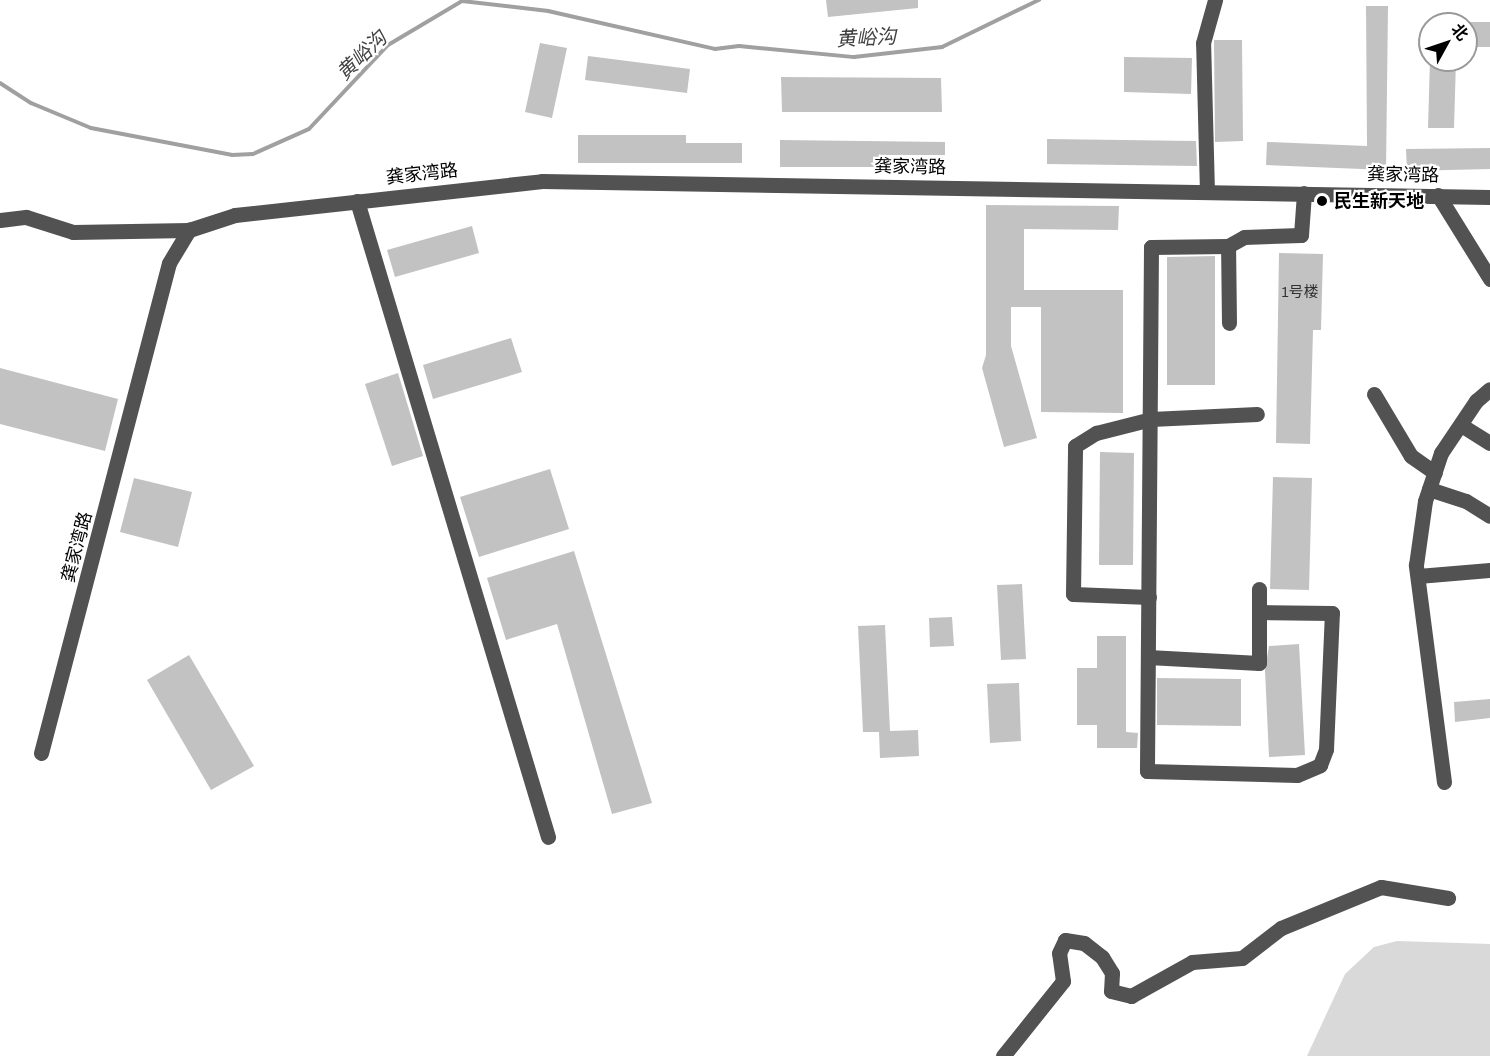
<!DOCTYPE html>
<meta charset="utf-8">
<style>
body{margin:0}
#map{position:relative;width:1490px;height:1056px;overflow:hidden;background:#fff;font-family:"Archivo Narrow","Noto Sans SC",sans-serif}
div>[style]{position:absolute}
[style*='--x']{left:calc(var(--x)*1px);top:calc(var(--y)*1px);width:calc(var(--w)*1px);rotate:calc(var(--a)*1deg)}
.green>*{inset:0;background:#d9d9d9}
.stream>*{height:4px;margin:-2px;padding:0 2px;transform-origin:2px;border-radius:2px;background:#a0a0a0}
.building>*{inset:0;background:#c2c2c2}
.minor>*{height:15px;margin:-7.5px;padding:0 7.5px;transform-origin:7.5px;border-radius:7.5px;background:#525252}
.dots>*{width:16px;height:16px;translate:-50% -50%;box-sizing:border-box;border:3px solid #fff;border-radius:50%}
span{translate:-50% -50%;white-space:nowrap;text-align:center;line-height:1.15;-webkit-text-stroke:4.5px #fff;paint-order:stroke}
.number-label{font-size:15px;color:#303030}
.number-label span{-webkit-text-stroke-width:0}
.street-label{font-size:18px;color:#000}
.poi-label{font-size:18px;color:#000;font-weight:700}
.left{translate:0 -50%;text-align:left}
.water-label{font-size:20px;color:#414141;font-style:italic}
.north{position:absolute;left:1418px;top:12px;width:60px;height:60px;box-sizing:border-box;background:#fff;border:2px solid #999;border-radius:50%;rotate:50deg;font-size:16px;font-weight:700;line-height:24px;text-align:center;color:#000}
.north::after{content:'';display:block;margin:auto;width:21px;height:27px;background:#000;clip-path:polygon(50% 0,100% 100%,50% 72%,0 100%)}
</style>
<div id="map">
<div class="green">
<i style="clip-path:polygon(1397px 941px,1490px 944px,1490px 1056px,1307px 1056px,1345px 974px,1374px 947px)"></i>
</div>
<div class="stream">
<i style="--x:0;--y:83;--w:37;--a:33"></i>
<i style="--x:31;--y:103;--w:65;--a:22.6"></i>
<i style="--x:91;--y:128;--w:144;--a:10.8"></i>
<i style="--x:232;--y:155;--w:21;--a:-3"></i>
<i style="--x:253;--y:154;--w:61;--a:-24.1"></i>
<i style="--x:309;--y:129;--w:115;--a:-46.8"></i>
<i style="--x:388;--y:45;--w:86;--a:-30.7"></i>
<i style="--x:462;--y:1;--w:87;--a:6.6"></i>
<i style="--x:548;--y:11;--w:171;--a:12.8"></i>
<i style="--x:715;--y:49;--w:24;--a:-7"></i>
<i style="--x:739;--y:46;--w:116;--a:5.5"></i>
<i style="--x:854;--y:57;--w:89;--a:-6.5"></i>
<i style="--x:942;--y:47;--w:108;--a:-25.9"></i>
</div>
<div class="building">
<i style="clip-path:polygon(826px 0,918px 0,918px 8px,828px 17px)"></i>
<i style="clip-path:polygon(1366px 6px,1388px 6px,1386px 170px,1266px 165px,1267px 142px,1367px 146px)"></i>
<i style="clip-path:polygon(1468px 22px,1490px 22px,1490px 47px,1467px 47px)"></i>
<i style="clip-path:polygon(1214px 40px,1242px 40px,1243px 141px,1215px 142px)"></i>
<i style="clip-path:polygon(540px 43px,567px 48px,552px 118px,525px 112px)"></i>
<i style="clip-path:polygon(588px 56px,690px 69px,687px 93px,585px 80px)"></i>
<i style="clip-path:polygon(1124px 57px,1192px 58px,1191px 94px,1124px 92px)"></i>
<i style="clip-path:polygon(1430px 60px,1456px 60px,1454px 128px,1428px 128px)"></i>
<i style="clip-path:polygon(781px 77px,941px 78px,942px 112px,782px 112px)"></i>
<i style="clip-path:polygon(578px 135px,686px 135px,686px 143px,742px 143px,742px 163px,578px 163px)"></i>
<i style="clip-path:polygon(1047px 139px,1196px 141px,1197px 166px,1047px 164px)"></i>
<i style="clip-path:polygon(780px 140px,945px 142px,945px 155px,885px 155px,885px 167px,780px 167px)"></i>
<i style="clip-path:polygon(1490px 148px,1490px 169px,1407px 171px,1406px 149px)"></i>
<i style="clip-path:polygon(986px 205px,1119px 206px,1118px 230px,1024px 229px,1024px 290px,1123px 290px,1123px 413px,1041px 412px,1041px 307px,1011px 307px,1011px 346px,1037px 438px,1004px 447px,982px 368px,986px 355px)"></i>
<i style="clip-path:polygon(472px 226px,479px 253px,395px 277px,387px 250px)"></i>
<i style="clip-path:polygon(1279px 253px,1323px 254px,1321px 330px,1313px 330px,1310px 444px,1276px 443px)"></i>
<i style="clip-path:polygon(1215px 256px,1215px 385px,1167px 385px,1167px 257px)"></i>
<i style="clip-path:polygon(511px 338px,522px 372px,433px 399px,423px 365px)"></i>
<i style="clip-path:polygon(0 368px,118px 399px,105px 451px,0 424px)"></i>
<i style="clip-path:polygon(398px 373px,423px 456px,392px 466px,365px 384px)"></i>
<i style="clip-path:polygon(1100px 452px,1134px 453px,1133px 565px,1099px 565px)"></i>
<i style="clip-path:polygon(550px 469px,569px 529px,479px 557px,460px 497px)"></i>
<i style="clip-path:polygon(1273px 477px,1312px 478px,1309px 590px,1270px 589px)"></i>
<i style="clip-path:polygon(134px 478px,192px 492px,178px 547px,120px 532px)"></i>
<i style="clip-path:polygon(574px 551px,652px 803px,612px 814px,557px 624px,506px 640px,487px 578px)"></i>
<i style="clip-path:polygon(1022px 584px,1026px 659px,1001px 660px,997px 585px)"></i>
<i style="clip-path:polygon(952px 617px,954px 646px,930px 647px,929px 618px)"></i>
<i style="clip-path:polygon(885px 625px,890px 731px,918px 730px,919px 756px,880px 758px,879px 732px,863px 732px,858px 626px)"></i>
<i style="clip-path:polygon(1097px 636px,1126px 636px,1126px 732px,1138px 733px,1137px 748px,1097px 748px,1097px 725px,1077px 725px,1077px 668px,1097px 668px)"></i>
<i style="clip-path:polygon(1299px 644px,1305px 755px,1269px 757px,1265px 670px,1269px 646px)"></i>
<i style="clip-path:polygon(189px 655px,254px 766px,211px 790px,147px 680px)"></i>
<i style="clip-path:polygon(1157px 678px,1241px 679px,1241px 726px,1157px 725px)"></i>
<i style="clip-path:polygon(1019px 683px,1021px 741px,990px 743px,987px 684px)"></i>
<i style="clip-path:polygon(1490px 699px,1490px 718px,1455px 722px,1454px 702px)"></i>
</div>
<div class="minor">
<i style="--x:1207;--y:192;--w:149;--a:-91.5"></i>
<i style="--x:1203;--y:43;--w:45;--a:-74.4"></i>
<i style="--x:1438;--y:195;--w:99;--a:58.2"></i>
<i style="--x:357;--y:201;--w:664;--a:73.28"></i>
<i style="--x:0;--y:220;--w:26;--a:-7"></i>
<i style="--x:26;--y:217;--w:49;--a:17.7"></i>
<i style="--x:73;--y:232;--w:116;--a:-1"></i>
<i style="--x:1228;--y:246;--w:77;--a:179.3"></i>
<i style="--x:1151;--y:247;--w:524;--a:90.44"></i>
<i style="--x:1147;--y:771;--w:150;--a:1.5"></i>
<i style="--x:1297;--y:775;--w:25;--a:-23"></i>
<i style="--x:1320;--y:765;--w:17;--a:-69"></i>
<i style="--x:1326;--y:749;--w:136;--a:-87.5"></i>
<i style="--x:1332;--y:613;--w:73;--a:-179.2"></i>
<i style="--x:1229;--y:323;--w:77;--a:-90.7"></i>
<i style="--x:1228;--y:246;--w:18;--a:-29"></i>
<i style="--x:1244;--y:237;--w:57;--a:-2"></i>
<i style="--x:1301;--y:235;--w:42;--a:-85.9"></i>
<i style="--x:1374;--y:394;--w:72;--a:59.2"></i>
<i style="--x:1411;--y:456;--w:29;--a:35"></i>
<i style="--x:1461;--y:425;--w:34;--a:32"></i>
<i style="--x:1429;--y:489;--w:39;--a:18"></i>
<i style="--x:1466;--y:501;--w:28;--a:32"></i>
<i style="--x:1418;--y:576;--w:72;--a:-4.8"></i>
<i style="--x:1149;--y:597;--w:76;--a:-177.7"></i>
<i style="--x:1073;--y:594;--w:148;--a:-89.2"></i>
<i style="--x:1075;--y:446;--w:25;--a:-32"></i>
<i style="--x:1096;--y:433;--w:57;--a:-14.3"></i>
<i style="--x:1151;--y:419;--w:106;--a:-2.7"></i>
<i style="--x:1148;--y:657;--w:111;--a:3.1"></i>
<i style="--x:1259;--y:663;--w:74;--a:-90"></i>
<i style="--x:41;--y:753;--w:506;--a:-75.36"></i>
<i style="--x:169;--y:263;--w:39;--a:-59"></i>
<i style="--x:189;--y:230;--w:48;--a:-18.1"></i>
<i style="--x:235;--y:215;--w:309;--a:-6.3"></i>
<i style="--x:542;--y:181;--w:948;--a:0.97"></i>
<i style="--x:1444;--y:782;--w:219;--a:-97.4"></i>
<i style="--x:1416;--y:565;--w:65;--a:-82"></i>
<i style="--x:1425;--y:501;--w:51;--a:-71.6"></i>
<i style="--x:1441;--y:453;--w:63;--a:-56.1"></i>
<i style="--x:1476;--y:401;--w:18;--a:-41"></i>
<i style="--x:1003;--y:1056;--w:96;--a:-51.3"></i>
<i style="--x:1063;--y:981;--w:28;--a:-98"></i>
<i style="--x:1059;--y:953;--w:14;--a:-65"></i>
<i style="--x:1065;--y:940;--w:19;--a:9"></i>
<i style="--x:1084;--y:943;--w:23;--a:38"></i>
<i style="--x:1102;--y:957;--w:19;--a:58"></i>
<i style="--x:1112;--y:973;--w:18;--a:93"></i>
<i style="--x:1111;--y:991;--w:21;--a:14"></i>
<i style="--x:1131;--y:996;--w:70;--a:-29.1"></i>
<i style="--x:1192;--y:962;--w:50;--a:-4.6"></i>
<i style="--x:1242;--y:958;--w:49;--a:-37.6"></i>
<i style="--x:1281;--y:928;--w:108;--a:-22.3"></i>
<i style="--x:1381;--y:887;--w:68;--a:9.3"></i>
</div>
<div class="dots">
<i style="left:1322px;top:201px;background:#000"></i>
</div>
<div class="number-label">
<span style="left:1300px;top:292px">1号楼</span>
</div>
<div class="street-label">
<span style="left:910px;top:167px;rotate:1deg">龚家湾路</span>
<span style="left:422px;top:174px;rotate:-6deg">龚家湾路</span>
<span style="left:1403px;top:175px;rotate:1deg">龚家湾路</span>
<span style="left:77px;top:547px;rotate:-75deg">龚家湾路</span>
</div>
<div class="poi-label">
<span class="left" style="left:1334px;top:201px">民生新天地</span>
</div>
<div class="water-label">
<span style="left:866px;top:37px;rotate:-3deg">黄峪沟</span>
<span style="left:361px;top:55px;rotate:-44deg">黄峪沟</span>
</div>
<div class="north">北</div>
</div>
